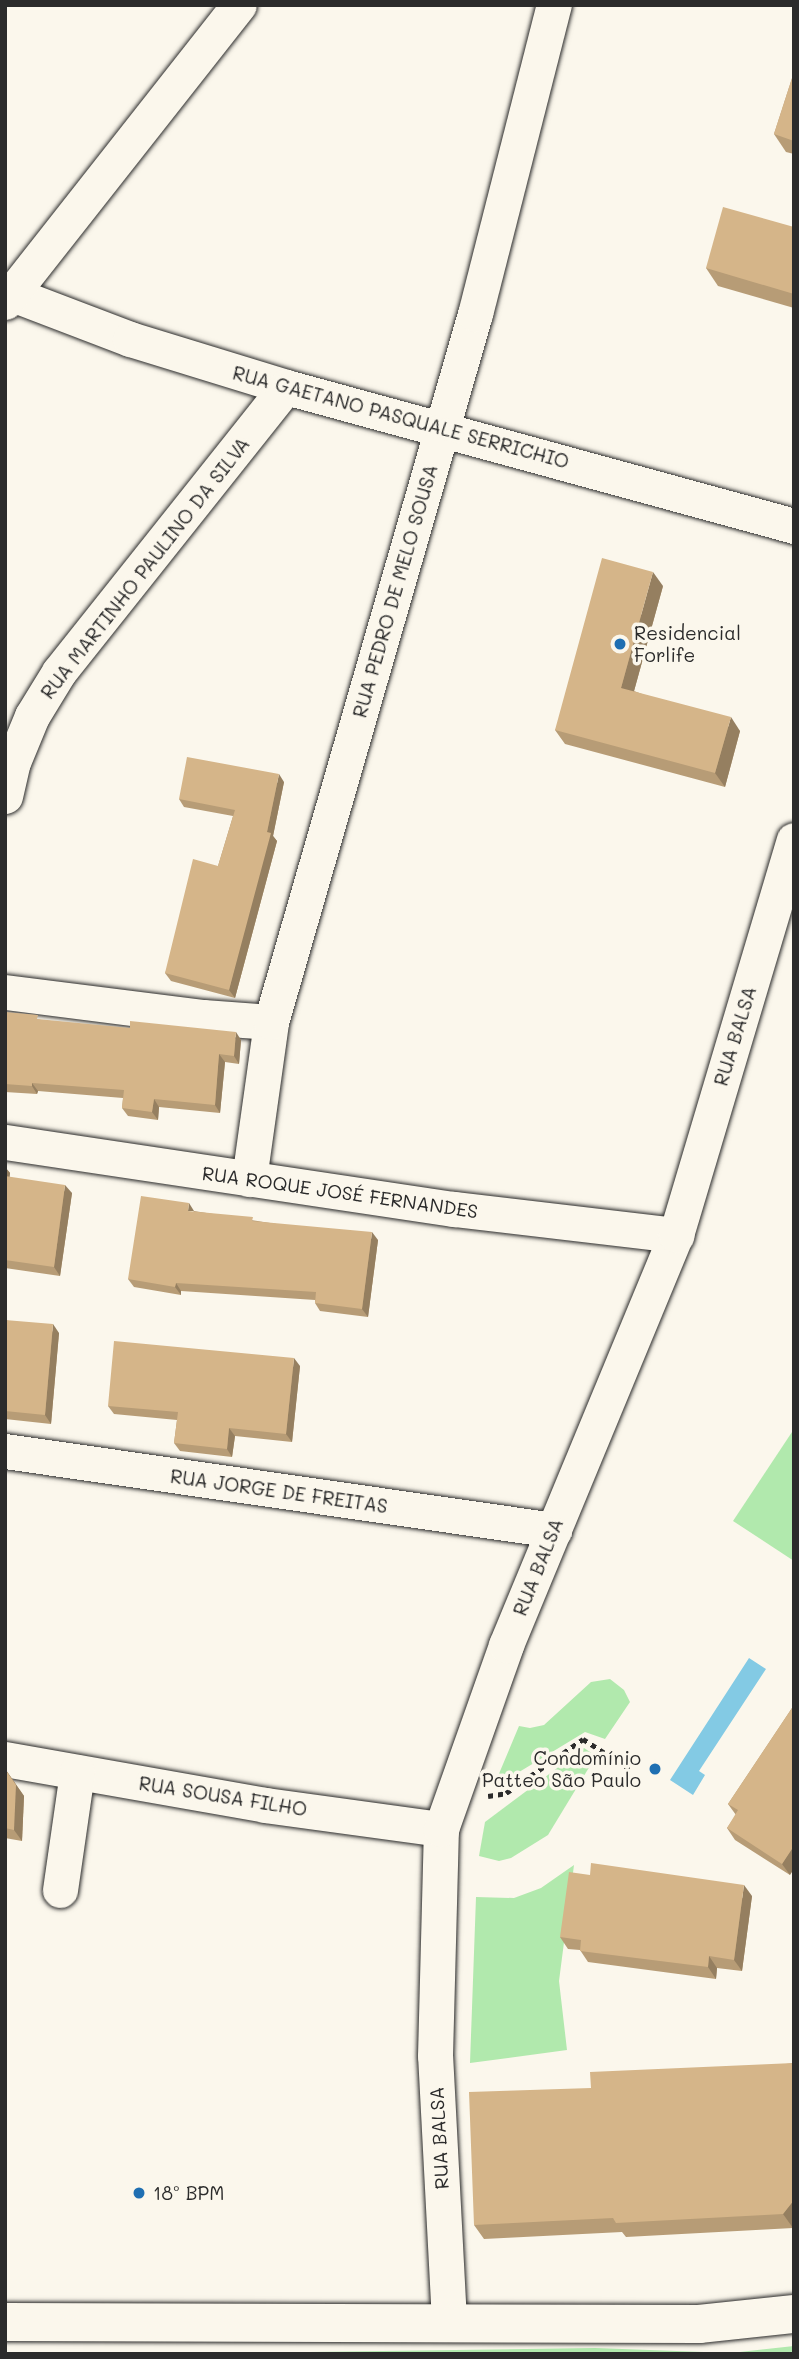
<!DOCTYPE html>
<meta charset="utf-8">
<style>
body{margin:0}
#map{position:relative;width:799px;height:2359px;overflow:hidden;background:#fbf7ec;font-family:Mali,sans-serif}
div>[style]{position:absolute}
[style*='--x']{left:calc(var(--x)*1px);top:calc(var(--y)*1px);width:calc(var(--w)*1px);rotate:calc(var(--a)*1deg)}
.green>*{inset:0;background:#b1e9ad}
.water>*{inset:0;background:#83cae4}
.path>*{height:4.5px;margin-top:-2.25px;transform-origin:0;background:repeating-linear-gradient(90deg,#2b2b2b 0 5px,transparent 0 10px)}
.roads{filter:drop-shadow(0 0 2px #2b2b2b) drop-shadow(0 0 2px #2b2b2b)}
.minor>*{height:35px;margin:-17.5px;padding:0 17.5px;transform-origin:17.5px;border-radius:17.5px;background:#fbf7ec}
.trunk>*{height:38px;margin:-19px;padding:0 19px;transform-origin:19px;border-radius:19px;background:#fbf7ec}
.wall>*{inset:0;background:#b79c76}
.shaded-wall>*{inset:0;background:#957f60}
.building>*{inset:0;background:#d5b589}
.dots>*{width:19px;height:19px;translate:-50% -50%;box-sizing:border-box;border:4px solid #fbf7ec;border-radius:50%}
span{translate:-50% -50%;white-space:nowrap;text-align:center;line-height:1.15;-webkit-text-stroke:7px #fbf7ec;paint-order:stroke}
.street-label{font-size:19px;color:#2b2b2b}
.poi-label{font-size:19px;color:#2b2b2b}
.left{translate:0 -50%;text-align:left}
.right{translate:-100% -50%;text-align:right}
.frame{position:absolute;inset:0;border:7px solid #2b2b2b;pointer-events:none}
</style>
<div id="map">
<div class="green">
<i style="clip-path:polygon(794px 1429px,794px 1561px,733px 1521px)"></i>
<i style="clip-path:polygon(610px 1679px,624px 1690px,630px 1702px,605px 1739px,585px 1732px,493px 1788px,519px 1726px,530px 1728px,544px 1725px,591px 1682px)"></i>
<i style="clip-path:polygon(584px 1748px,596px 1756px,548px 1835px,511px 1858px,499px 1861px,479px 1856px,485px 1822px)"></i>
<i style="clip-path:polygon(574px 1865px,559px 1981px,567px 2050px,470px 2063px,476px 1897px,514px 1898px,541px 1888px)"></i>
<i style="clip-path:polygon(794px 2346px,794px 2354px,168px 2354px,595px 2348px,731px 2353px)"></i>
</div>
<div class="water">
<i style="clip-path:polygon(749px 1658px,766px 1669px,699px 1771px,705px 1775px,693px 1795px,670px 1780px)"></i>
</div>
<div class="path">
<i style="--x:488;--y:1796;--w:18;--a:-9"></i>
<i style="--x:506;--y:1793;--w:94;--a:-35"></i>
<i style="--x:583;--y:1739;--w:59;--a:32.6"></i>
</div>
<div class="roads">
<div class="minor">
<i style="--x:12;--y:294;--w:126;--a:20.9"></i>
<i style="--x:130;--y:339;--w:163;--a:17.1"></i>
<i style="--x:286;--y:387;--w:527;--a:15.3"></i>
<i style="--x:5;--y:302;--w:378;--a:-51.8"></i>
<i style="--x:5;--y:796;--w:35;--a:-77"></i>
<i style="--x:13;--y:762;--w:50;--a:-67.6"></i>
<i style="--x:32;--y:716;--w:52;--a:-58.5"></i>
<i style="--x:59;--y:672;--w:364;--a:-51.5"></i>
<i style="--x:5;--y:992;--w:200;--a:7.2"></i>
<i style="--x:203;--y:1017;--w:68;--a:4.2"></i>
<i style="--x:5;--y:1142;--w:454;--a:8.5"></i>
<i style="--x:454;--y:1209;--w:224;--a:6.7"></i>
<i style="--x:249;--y:1179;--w:159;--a:-82"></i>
<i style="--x:271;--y:1022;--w:737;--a:-73.93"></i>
<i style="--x:475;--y:314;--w:319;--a:-75.7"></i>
<i style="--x:5;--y:1451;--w:555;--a:8.19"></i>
<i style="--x:5;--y:1759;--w:264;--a:10"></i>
<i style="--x:265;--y:1805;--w:178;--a:7.8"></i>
<i style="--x:60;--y:1890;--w:119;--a:-81.8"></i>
<i style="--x:449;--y:2321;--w:265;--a:-93"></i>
<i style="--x:435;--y:2056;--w:227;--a:-88.5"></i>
<i style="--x:441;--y:1829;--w:195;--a:-70.5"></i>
<i style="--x:506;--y:1645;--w:444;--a:-67.5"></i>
<i style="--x:676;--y:1235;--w:412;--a:-73.4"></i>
</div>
<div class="trunk">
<i style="--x:5;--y:2322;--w:694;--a:0.17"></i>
<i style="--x:699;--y:2324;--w:96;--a:-6"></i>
</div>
</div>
<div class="wall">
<i style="clip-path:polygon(794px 72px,794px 154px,786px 152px,774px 134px)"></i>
<i style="clip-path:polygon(794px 227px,794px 308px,718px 286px,706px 268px)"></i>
<i style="clip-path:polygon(663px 586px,634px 691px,740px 731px,725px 787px,565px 744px,555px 730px)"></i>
<i style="clip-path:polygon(284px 782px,273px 836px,277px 841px,235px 998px,171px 981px,165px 973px,218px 866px,233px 816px,184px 807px,179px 799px)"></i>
<i style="clip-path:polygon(5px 1012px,41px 1020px,241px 1040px,239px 1064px,225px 1062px,220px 1113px,159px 1107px,158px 1120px,128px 1116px,122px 1108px,123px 1098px,38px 1091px,37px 1094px,5px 1092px)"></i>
<i style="clip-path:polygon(5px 1167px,10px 1173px,9px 1177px,72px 1193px,60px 1276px,5px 1268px)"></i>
<i style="clip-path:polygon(194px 1211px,378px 1240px,368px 1317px,320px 1311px,315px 1303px,315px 1300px,181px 1291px,181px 1295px,134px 1287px,128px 1279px)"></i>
<i style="clip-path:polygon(5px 1320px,59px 1333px,51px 1424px,5px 1419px)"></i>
<i style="clip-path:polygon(300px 1366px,292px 1442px,235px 1436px,232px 1457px,180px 1451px,174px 1443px,177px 1420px,114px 1414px,108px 1406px)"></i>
<i style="clip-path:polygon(794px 1705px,790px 1875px,735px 1840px,727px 1828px,736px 1815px,728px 1804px)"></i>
<i style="clip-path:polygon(5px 1769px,24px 1796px,22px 1841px,5px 1838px)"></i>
<i style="clip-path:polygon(752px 1896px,742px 1971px,717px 1968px,716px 1979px,588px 1962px,580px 1950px,568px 1949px,560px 1937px)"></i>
<i style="clip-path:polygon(794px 2063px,793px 2228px,626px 2237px,622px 2232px,484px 2239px,474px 2225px,591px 2088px)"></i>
</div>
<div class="shaded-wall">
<i style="clip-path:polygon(653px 572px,663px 586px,631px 702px,621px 688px)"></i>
<i style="clip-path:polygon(731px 717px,740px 731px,725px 787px,715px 773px)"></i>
<i style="clip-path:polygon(279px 774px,284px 782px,273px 836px,277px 841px,235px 998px,229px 990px,267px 832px)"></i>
<i style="clip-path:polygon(236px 1032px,241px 1040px,239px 1064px,234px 1056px)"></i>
<i style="clip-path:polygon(219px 1054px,225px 1062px,220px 1113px,215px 1105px)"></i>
<i style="clip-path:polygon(32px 1083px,38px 1091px,37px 1094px,32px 1086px)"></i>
<i style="clip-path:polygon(154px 1099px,159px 1107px,158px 1120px,152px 1112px)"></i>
<i style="clip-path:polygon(5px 1167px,10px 1173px,9px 1185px,5px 1180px)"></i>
<i style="clip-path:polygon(65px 1185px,72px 1193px,60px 1276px,54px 1267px)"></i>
<i style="clip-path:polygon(189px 1203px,194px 1211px,188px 1211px)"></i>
<i style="clip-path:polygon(372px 1232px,378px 1240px,368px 1317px,362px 1309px)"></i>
<i style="clip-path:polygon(176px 1283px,181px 1291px,181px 1295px,175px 1287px)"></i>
<i style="clip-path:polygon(53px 1324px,59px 1333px,51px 1424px,45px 1415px)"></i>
<i style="clip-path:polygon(294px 1358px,300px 1366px,292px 1442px,286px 1434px)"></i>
<i style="clip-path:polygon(229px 1428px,235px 1436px,232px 1457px,227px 1449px)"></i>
<i style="clip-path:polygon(6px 1770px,24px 1796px,22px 1841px,14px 1830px)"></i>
<i style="clip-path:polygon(793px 1846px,794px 1869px,790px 1875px,782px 1864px)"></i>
<i style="clip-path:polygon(744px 1885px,752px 1896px,742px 1971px,734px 1960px)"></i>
<i style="clip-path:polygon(709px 1956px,717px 1968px,716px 1979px,708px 1967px)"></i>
<i style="clip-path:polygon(794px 2200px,794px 2228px,793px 2228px,783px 2214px)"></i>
</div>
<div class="building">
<i style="clip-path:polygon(794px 72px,794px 141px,774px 134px)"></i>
<i style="clip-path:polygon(723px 207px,794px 227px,794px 294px,706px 268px)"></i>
<i style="clip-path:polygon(602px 558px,653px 572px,621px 688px,731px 717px,715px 773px,555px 730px)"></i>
<i style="clip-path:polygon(187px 757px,279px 774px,267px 832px,271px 833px,229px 990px,165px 973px,193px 859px,218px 866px,235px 810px,179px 799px)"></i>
<i style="clip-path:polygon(5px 1012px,38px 1015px,37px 1019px,130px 1028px,130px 1021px,236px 1032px,234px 1056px,219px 1054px,215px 1105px,154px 1099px,152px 1112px,122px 1108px,124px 1090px,32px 1083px,32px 1086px,5px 1084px)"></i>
<i style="clip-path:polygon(5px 1176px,65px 1185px,54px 1267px,5px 1260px)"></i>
<i style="clip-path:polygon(141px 1196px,189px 1203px,188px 1211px,253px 1217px,252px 1221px,372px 1232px,362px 1309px,315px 1303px,316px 1292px,176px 1283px,175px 1287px,128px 1279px)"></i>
<i style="clip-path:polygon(5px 1320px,53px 1324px,45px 1415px,5px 1411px)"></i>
<i style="clip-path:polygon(114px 1341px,294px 1358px,286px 1434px,229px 1428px,227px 1449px,174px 1443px,178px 1412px,108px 1406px)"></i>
<i style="clip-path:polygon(794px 1705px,794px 1846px,782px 1864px,727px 1828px,738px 1810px,728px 1804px)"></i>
<i style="clip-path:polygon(5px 1769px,16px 1785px,14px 1830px,5px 1828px)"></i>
<i style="clip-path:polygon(591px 1863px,744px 1885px,734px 1960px,709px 1956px,708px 1967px,580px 1951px,581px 1940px,560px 1937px,569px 1872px,590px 1875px)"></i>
<i style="clip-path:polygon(794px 2063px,794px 2200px,783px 2214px,616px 2223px,613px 2218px,474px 2225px,469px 2092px,591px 2088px,590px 2072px)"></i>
</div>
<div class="dots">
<i style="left:620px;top:644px;background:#1f6fb2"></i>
<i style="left:655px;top:1769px;background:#1f6fb2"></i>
<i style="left:139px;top:2193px;background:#1f6fb2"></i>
</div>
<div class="street-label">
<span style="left:401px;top:417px;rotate:15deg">RUA GAETANO PASQUALE SERRICHIO</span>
<span style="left:145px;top:568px;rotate:-52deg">RUA MARTINHO PAULINO DA SILVA</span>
<span style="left:395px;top:591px;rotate:-74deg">RUA PEDRO DE MELO SOUSA</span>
<span style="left:735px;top:1036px;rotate:-73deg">RUA BALSA</span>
<span style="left:340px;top:1192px;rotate:8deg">RUA ROQUE JOSÉ FERNANDES</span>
<span style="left:279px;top:1491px;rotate:8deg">RUA JORGE DE FREITAS</span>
<span style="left:538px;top:1567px;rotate:-68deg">RUA BALSA</span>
<span style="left:223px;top:1796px;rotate:9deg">RUA SOUSA FILHO</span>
<span style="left:439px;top:2138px;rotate:-93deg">RUA BALSA</span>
</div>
<div class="poi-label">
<span class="left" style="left:634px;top:644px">Residencial<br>Forlife</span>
<span class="right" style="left:641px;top:1769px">Condomínio<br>Patteo São Paulo</span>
<span class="left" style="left:153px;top:2193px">18º BPM</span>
</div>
<div class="frame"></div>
</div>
